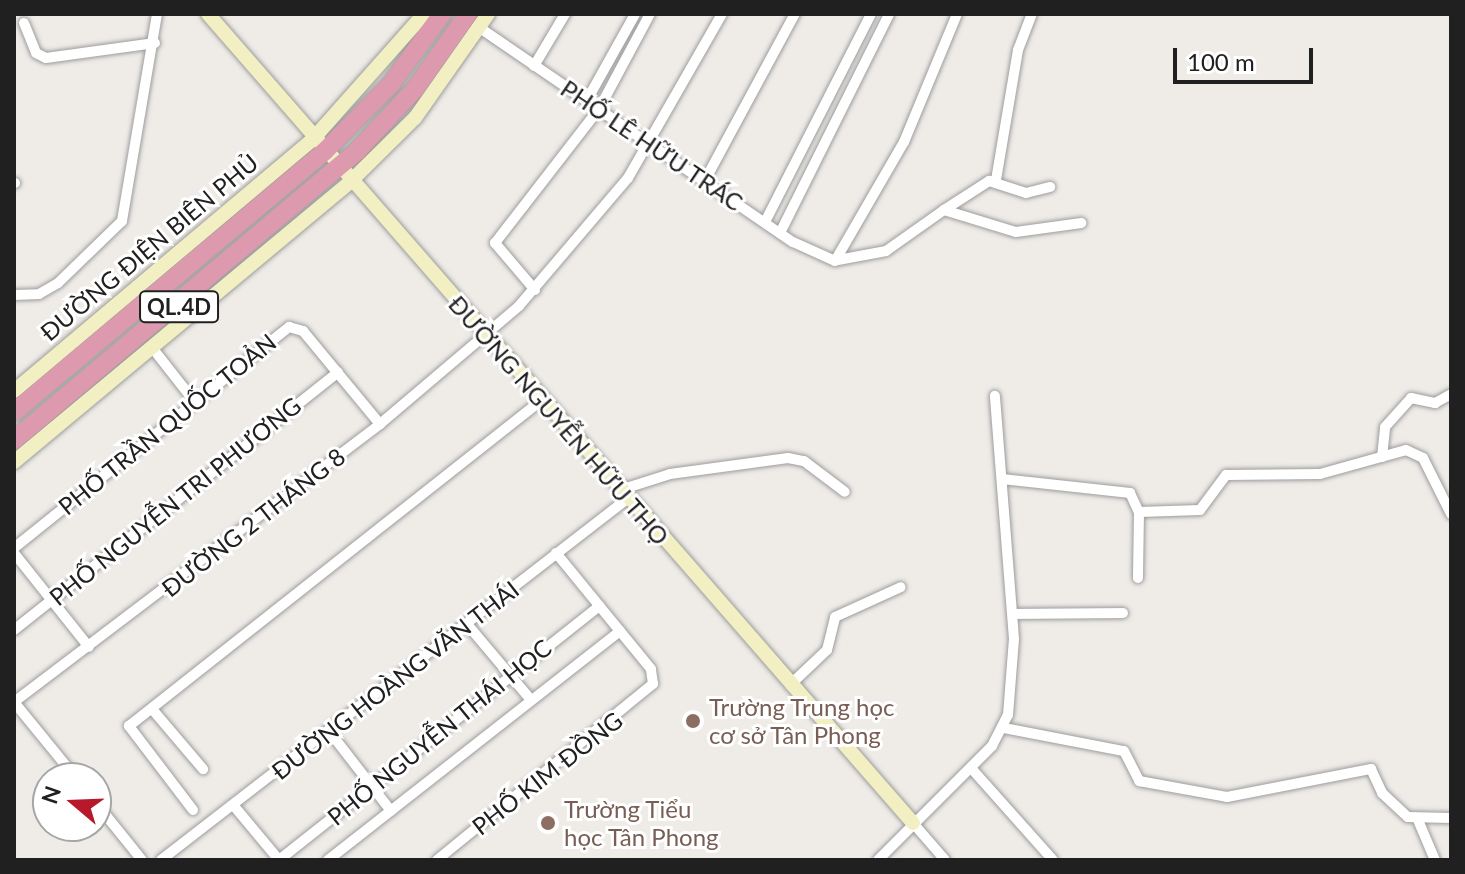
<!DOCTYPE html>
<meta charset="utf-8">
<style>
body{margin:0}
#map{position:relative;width:1465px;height:874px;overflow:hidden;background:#efece8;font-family:Lato,sans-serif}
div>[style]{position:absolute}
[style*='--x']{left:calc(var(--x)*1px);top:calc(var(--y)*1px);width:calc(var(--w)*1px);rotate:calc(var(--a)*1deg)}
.roads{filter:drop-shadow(0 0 2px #9d9d9d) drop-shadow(0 0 2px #9d9d9d)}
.street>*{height:10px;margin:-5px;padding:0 5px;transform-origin:5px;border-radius:5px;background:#fff}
.secondary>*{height:14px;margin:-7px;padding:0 7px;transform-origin:7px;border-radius:7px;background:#f2f0c3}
.highway>*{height:18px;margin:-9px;padding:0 9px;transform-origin:9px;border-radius:9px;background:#dd99ad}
.dots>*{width:22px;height:22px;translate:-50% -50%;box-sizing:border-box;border:4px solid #fff;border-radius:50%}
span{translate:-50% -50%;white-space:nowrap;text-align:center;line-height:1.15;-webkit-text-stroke:6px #fff;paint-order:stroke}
.shield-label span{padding:2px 6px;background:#fff;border:2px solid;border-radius:6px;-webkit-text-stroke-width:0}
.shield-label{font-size:22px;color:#202020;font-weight:700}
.street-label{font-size:24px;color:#202020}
.education-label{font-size:24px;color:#785e54}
.left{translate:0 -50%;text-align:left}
.frame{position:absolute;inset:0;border:16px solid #202020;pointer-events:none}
.north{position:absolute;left:32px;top:762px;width:80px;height:80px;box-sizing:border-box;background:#fff;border:2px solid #a6a6a6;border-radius:50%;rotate:289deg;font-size:22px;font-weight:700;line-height:32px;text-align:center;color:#202020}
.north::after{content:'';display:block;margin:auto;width:28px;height:36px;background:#b7192a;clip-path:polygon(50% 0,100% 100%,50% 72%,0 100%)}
.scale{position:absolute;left:1173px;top:48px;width:140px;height:36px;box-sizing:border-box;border:4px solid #202020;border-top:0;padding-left:10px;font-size:24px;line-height:28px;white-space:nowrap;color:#202020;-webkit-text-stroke:6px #fff;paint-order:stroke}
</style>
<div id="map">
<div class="roads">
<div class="street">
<i style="--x:24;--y:23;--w:32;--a:68"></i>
<i style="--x:36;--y:53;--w:11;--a:27"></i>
<i style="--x:46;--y:58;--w:110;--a:-7.8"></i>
<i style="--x:480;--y:28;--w:379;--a:34.4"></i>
<i style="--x:793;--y:242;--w:46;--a:24.3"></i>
<i style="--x:835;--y:261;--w:138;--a:-59.9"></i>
<i style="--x:904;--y:142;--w:139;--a:-67.5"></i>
<i style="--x:534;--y:66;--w:61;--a:-59.2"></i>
<i style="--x:587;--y:100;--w:98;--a:-60.8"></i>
<i style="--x:996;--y:180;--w:132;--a:-80.4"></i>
<i style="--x:1018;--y:50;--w:39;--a:-69"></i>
<i style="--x:704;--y:182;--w:191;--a:-61.6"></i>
<i style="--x:14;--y:183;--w:1;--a:0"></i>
<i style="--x:944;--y:210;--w:54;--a:-32.8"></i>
<i style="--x:989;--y:181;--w:39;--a:18"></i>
<i style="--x:1026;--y:193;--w:25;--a:-14"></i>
<i style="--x:765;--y:222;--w:233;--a:-63"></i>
<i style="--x:780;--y:233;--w:245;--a:-63.5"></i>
<i style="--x:838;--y:260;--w:49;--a:-10.6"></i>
<i style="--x:886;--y:251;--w:71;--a:-35.3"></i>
<i style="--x:944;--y:210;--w:75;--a:17"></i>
<i style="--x:1016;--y:232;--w:66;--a:-7.9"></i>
<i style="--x:535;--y:290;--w:62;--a:-130.4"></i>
<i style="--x:495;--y:243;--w:170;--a:-52.2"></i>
<i style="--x:599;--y:109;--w:108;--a:-61.8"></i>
<i style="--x:14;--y:295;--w:25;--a:-2"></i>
<i style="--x:39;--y:294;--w:22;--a:-30"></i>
<i style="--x:58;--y:283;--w:89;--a:-44.1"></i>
<i style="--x:122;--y:221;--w:210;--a:-80.4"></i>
<i style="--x:154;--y:350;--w:65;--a:51.9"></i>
<i style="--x:1382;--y:457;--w:30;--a:-84"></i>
<i style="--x:1385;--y:427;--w:39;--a:-48"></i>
<i style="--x:1411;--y:398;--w:25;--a:12"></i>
<i style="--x:1435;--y:403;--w:18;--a:-29"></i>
<i style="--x:1002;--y:479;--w:129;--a:6.2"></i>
<i style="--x:1130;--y:493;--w:21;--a:65"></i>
<i style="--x:1139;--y:512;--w:66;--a:90.9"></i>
<i style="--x:620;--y:490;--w:52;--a:-17.7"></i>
<i style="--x:670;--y:474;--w:119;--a:-7.7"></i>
<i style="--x:788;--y:458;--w:16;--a:11"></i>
<i style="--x:804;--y:461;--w:51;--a:37.1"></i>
<i style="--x:1139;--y:512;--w:61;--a:-1.9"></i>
<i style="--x:1200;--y:510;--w:44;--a:-53.4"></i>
<i style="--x:1226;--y:475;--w:94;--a:-0.6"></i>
<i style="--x:1320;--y:474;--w:89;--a:-15.6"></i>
<i style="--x:1406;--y:450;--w:19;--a:25"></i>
<i style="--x:1423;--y:458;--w:63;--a:63.4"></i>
<i style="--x:14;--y:548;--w:353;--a:-38.8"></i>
<i style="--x:289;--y:327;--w:15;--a:16"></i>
<i style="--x:303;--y:331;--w:121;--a:50.4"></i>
<i style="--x:14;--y:553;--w:120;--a:51.4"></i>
<i style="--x:1013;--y:614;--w:110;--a:-0.5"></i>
<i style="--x:467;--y:624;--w:99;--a:49.9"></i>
<i style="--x:14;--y:630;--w:414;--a:-38.5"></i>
<i style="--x:790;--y:685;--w:51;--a:-43.4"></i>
<i style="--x:827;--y:650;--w:34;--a:-76"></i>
<i style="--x:835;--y:617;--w:72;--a:-24.4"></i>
<i style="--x:14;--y:702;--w:460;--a:-37.2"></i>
<i style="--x:380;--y:424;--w:182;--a:-40.3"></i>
<i style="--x:519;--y:306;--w:168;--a:-49.6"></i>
<i style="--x:628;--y:178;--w:189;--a:-60.2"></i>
<i style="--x:14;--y:702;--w:98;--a:50.8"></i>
<i style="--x:152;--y:709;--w:79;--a:49.6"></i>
<i style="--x:1004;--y:728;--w:122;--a:10.9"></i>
<i style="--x:1124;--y:751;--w:34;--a:63"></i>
<i style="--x:1139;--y:781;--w:89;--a:10.3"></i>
<i style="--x:1227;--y:797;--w:147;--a:-11"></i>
<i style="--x:1371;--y:769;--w:26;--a:65"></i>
<i style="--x:1382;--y:793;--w:35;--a:43"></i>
<i style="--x:1408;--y:817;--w:43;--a:1.3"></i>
<i style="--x:329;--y:731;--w:101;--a:52.2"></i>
<i style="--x:971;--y:768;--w:123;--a:48.3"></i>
<i style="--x:96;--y:803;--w:73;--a:51.1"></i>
<i style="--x:234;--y:806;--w:70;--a:50.2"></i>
<i style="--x:193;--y:810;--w:106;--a:-127.3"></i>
<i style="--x:129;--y:726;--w:528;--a:-38.3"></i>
<i style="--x:1418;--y:820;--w:43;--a:67"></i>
<i style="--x:913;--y:823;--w:49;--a:49.1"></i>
<i style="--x:161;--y:860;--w:589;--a:-37.76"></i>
<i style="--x:279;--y:860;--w:409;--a:-38.4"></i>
<i style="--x:328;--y:860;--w:371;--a:-38.1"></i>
<i style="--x:437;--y:860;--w:279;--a:-39.2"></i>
<i style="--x:653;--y:684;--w:15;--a:-98"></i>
<i style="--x:651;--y:669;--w:150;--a:-129.3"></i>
<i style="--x:878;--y:860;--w:161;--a:-45"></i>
<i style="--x:992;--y:746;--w:35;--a:-63"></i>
<i style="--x:1008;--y:715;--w:76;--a:-85.5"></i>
<i style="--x:1014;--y:639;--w:244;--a:-94.5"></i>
</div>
<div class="secondary">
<i style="--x:208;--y:14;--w:1073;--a:48.93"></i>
<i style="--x:14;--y:391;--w:391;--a:-40.1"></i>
<i style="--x:313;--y:139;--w:167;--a:-48.4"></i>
<i style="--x:14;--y:462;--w:437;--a:-39.8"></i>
<i style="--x:350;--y:182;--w:91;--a:-44.6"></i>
<i style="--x:415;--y:118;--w:127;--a:-54.9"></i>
</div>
<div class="highway">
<i style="--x:14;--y:412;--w:405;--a:-40"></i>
<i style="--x:324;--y:152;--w:95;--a:-45.4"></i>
<i style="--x:391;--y:84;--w:87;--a:-53.9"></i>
<i style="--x:14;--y:440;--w:449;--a:-40.1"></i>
<i style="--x:357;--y:151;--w:85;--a:-46.9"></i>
<i style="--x:415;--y:89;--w:92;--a:-54.8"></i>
</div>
</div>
<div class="dots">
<i style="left:693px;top:721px;background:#8d6e63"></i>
<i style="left:548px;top:823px;background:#8d6e63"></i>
</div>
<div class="shield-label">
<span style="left:179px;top:307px">QL.4D</span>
</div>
<div class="street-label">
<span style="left:652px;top:145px;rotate:34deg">PHỐ LÊ HỮU TRÁC</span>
<span style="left:149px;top:247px;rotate:-40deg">ĐƯỜNG ĐIỆN BIÊN PHỦ</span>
<span style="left:559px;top:420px;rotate:49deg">ĐƯỜNG NGUYỄN HỮU THỌ</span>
<span style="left:167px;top:424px;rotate:-39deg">PHỐ TRẦN QUỐC TOẢN</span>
<span style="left:175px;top:501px;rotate:-39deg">PHỐ NGUYỄN TRI PHƯƠNG</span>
<span style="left:253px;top:522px;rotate:-38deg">ĐƯỜNG 2 THÁNG 8</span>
<span style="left:395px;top:680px;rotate:-38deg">ĐƯỜNG HOÀNG VĂN THÁI</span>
<span style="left:439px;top:732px;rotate:-39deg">PHỐ NGUYỄN THÁI HỌC</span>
<span style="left:547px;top:773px;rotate:-38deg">PHỐ KIM ĐỒNG</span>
</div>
<div class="education-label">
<span class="left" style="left:709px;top:721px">Trường Trung học<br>cơ sở Tân Phong</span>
<span class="left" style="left:564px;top:823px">Trường Tiểu<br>học Tân Phong</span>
</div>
<div class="frame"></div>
<div class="north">N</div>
<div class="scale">100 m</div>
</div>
